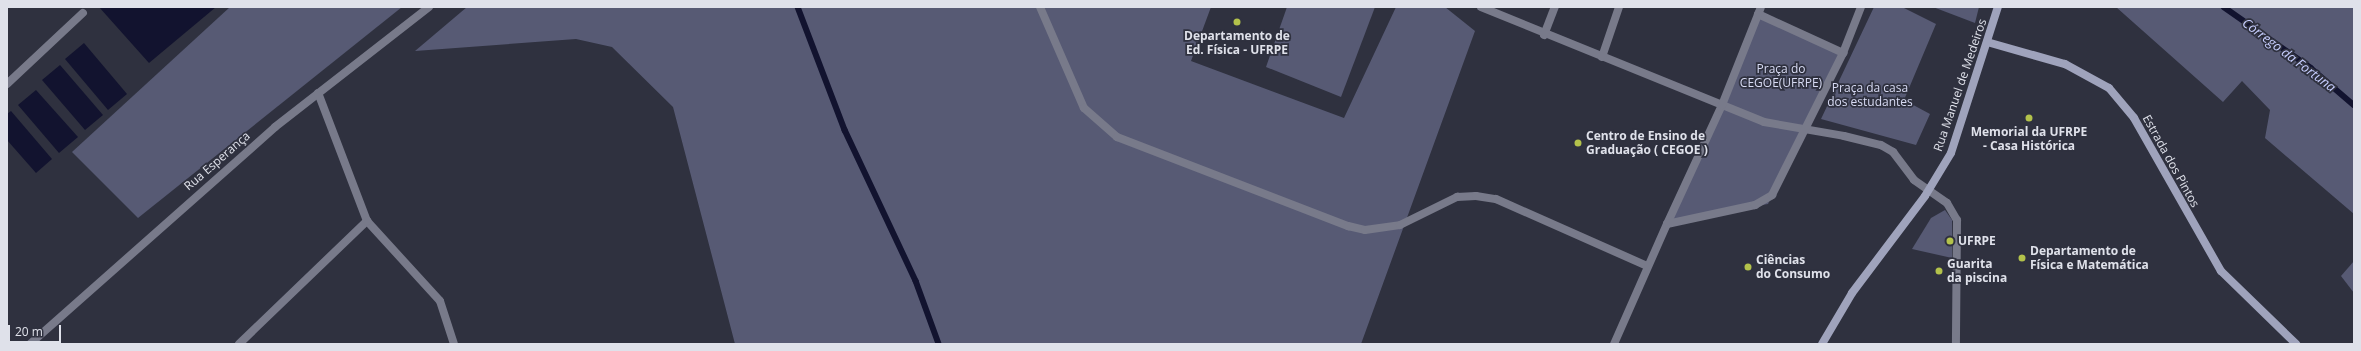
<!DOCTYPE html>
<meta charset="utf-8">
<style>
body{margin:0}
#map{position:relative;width:2361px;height:351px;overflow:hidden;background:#2f313f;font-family:"Open Sans",sans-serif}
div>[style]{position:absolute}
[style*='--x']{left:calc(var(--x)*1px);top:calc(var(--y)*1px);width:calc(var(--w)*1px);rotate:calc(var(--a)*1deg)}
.green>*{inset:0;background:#575a74}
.water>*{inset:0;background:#12132f}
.stream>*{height:5.5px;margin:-2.75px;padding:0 2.75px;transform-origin:2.75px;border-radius:2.75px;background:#12132f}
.lane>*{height:8px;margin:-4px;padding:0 4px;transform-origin:4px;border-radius:4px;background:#787a8a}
.secondary>*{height:8px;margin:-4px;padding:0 4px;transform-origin:4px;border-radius:4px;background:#9fa3bc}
.dots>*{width:11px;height:11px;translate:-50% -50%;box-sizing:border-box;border:2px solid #2f313f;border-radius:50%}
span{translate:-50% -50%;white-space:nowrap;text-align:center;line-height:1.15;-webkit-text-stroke:3.5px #2f313f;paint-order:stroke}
.poi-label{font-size:12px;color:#dfe1ea;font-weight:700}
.left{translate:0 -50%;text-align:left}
.park-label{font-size:12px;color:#d8dbf4}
.street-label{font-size:12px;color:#dfe1ea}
.water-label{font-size:13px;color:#c7ceff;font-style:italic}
.frame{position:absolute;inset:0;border:8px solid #dfe1ea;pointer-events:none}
.scale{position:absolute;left:8px;top:325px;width:53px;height:18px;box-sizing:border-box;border:2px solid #dfe1ea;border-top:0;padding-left:5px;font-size:12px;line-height:14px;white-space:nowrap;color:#dfe1ea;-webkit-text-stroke:3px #2f313f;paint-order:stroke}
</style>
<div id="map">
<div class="green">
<i style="clip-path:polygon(230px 7px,402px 7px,138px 218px,72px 152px)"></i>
<i style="clip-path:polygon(467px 7px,1211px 7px,1191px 61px,1344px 118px,1396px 7px,1445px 7px,1475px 31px,1361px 344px,735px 344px,673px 107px,612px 47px,576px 39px,415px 51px)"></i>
<i style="clip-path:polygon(1287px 7px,1375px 7px,1341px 97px,1266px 67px)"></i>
<i style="clip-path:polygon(1874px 7px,1902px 7px,1936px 24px,1904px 100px,1930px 114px,1916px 145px,1821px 119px)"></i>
<i style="clip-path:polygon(1933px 7px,1979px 7px,1975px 23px)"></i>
<i style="clip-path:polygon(2116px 7px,2354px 7px,2354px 214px,2265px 138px,2270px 110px,2242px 81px,2223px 102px)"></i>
<i style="clip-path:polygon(1760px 18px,1840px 54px,1768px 204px,1667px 221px)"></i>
<i style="clip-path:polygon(1945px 210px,1952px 220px,1952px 258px,1912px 249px,1931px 218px)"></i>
<i style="clip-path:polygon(2354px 261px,2354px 293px,2341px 276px)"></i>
</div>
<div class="water">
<i style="clip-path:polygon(99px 7px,216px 7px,149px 63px)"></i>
<i style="clip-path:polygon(84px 43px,127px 94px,108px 110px,65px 59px)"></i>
<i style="clip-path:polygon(60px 65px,103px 115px,85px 130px,42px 80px)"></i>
<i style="clip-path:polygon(36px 90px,78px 137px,59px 153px,18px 105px)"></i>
<i style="clip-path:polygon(11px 111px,52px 159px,36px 173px,7px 140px,7px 114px)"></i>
</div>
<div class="stream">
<i style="--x:798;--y:7;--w:132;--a:69.1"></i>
<i style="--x:845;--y:130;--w:167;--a:64.8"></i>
<i style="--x:916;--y:281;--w:67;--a:69.9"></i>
<i style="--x:2224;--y:7;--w:106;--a:35"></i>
<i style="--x:2311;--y:68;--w:57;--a:40.7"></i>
</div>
<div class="lane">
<i style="--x:1040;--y:7;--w:110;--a:66.5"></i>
<i style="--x:1084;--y:108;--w:44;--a:41.3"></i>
<i style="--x:1117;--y:137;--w:248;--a:21.1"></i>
<i style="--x:1348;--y:226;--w:17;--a:13"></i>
<i style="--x:1365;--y:230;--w:35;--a:-8"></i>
<i style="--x:1400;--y:225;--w:64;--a:-26.2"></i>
<i style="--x:1457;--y:197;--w:19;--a:-3"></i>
<i style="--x:1476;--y:196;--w:20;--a:9"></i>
<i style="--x:1496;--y:199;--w:165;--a:23.9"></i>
<i style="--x:1481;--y:7;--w:305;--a:22.1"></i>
<i style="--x:1764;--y:122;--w:81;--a:9.9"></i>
<i style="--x:1844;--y:136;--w:38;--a:14"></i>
<i style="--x:1881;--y:145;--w:14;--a:30"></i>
<i style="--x:1893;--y:152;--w:35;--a:53"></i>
<i style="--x:1914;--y:180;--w:40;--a:34.9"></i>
<i style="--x:1947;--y:203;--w:20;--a:60"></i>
<i style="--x:1957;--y:220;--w:124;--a:90.5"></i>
<i style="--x:1758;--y:14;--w:94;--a:24.6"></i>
<i style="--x:1544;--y:35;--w:30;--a:-69"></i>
<i style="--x:1602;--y:57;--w:53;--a:-71.2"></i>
<i style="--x:7;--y:84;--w:104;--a:-43.1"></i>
<i style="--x:367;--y:221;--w:108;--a:47.6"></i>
<i style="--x:440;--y:301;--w:45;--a:72"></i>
<i style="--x:1667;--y:224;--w:131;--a:-65.2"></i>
<i style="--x:1722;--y:105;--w:105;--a:-68.3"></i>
<i style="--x:30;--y:344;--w:327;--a:-41.5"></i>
<i style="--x:275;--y:127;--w:195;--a:-37.9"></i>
<i style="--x:239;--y:344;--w:178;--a:-43.9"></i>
<i style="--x:367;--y:221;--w:137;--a:-110.9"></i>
<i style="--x:1614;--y:344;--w:131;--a:-66.2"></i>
<i style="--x:1667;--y:224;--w:90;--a:-12.2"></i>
<i style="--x:1755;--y:205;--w:20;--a:-30"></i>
<i style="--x:1772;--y:195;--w:159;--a:-63.4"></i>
<i style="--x:1843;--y:53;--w:49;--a:-68.6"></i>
</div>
<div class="secondary">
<i style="--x:1987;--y:42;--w:81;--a:15.8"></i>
<i style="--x:2065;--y:64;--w:50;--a:28.6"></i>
<i style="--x:2109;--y:88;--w:39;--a:50"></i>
<i style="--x:2134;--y:118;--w:176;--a:60.4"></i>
<i style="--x:2221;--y:271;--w:105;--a:44.2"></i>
<i style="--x:1822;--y:344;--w:59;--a:-59.5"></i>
<i style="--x:1852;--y:293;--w:121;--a:-53"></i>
<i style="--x:1925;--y:196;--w:50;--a:-58.8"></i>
<i style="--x:1951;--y:153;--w:153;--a:-72.2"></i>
</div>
<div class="dots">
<i style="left:1237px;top:22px;background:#b3c24b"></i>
<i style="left:2029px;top:118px;background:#b3c24b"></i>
<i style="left:1578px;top:143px;background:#b3c24b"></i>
<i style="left:1950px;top:241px;background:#b3c24b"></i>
<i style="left:2022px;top:258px;background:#b3c24b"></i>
<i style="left:1748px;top:267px;background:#b3c24b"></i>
<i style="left:1939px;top:271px;background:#b3c24b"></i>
</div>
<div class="poi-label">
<span style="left:1237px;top:43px">Departamento de<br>Ed. Física - UFRPE</span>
<span style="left:2029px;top:139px">Memorial da UFRPE<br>- Casa Histórica</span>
<span class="left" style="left:1586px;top:143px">Centro de Ensino de<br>Graduação ( CEGOE )</span>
<span class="left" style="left:1958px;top:241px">UFRPE</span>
<span class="left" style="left:2030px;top:258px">Departamento de<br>Física e Matemática</span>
<span class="left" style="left:1756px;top:267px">Ciências<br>do Consumo</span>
<span class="left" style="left:1947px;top:271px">Guarita<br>da piscina</span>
</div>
<div class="park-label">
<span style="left:1781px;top:76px">Praça do<br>CEGOE(UFRPE)</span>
<span style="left:1870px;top:95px">Praça da casa<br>dos estudantes</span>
</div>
<div class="street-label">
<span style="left:1960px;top:85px;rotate:-71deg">Rua Manuel de Medeiros</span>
<span style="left:217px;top:161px;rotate:-41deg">Rua Esperança</span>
<span style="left:2171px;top:161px;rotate:61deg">Estrada dos Pintos</span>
</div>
<div class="water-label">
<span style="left:2289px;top:55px;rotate:37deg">Córrego da Fortuna</span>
</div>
<div class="frame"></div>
<div class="scale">20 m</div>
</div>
